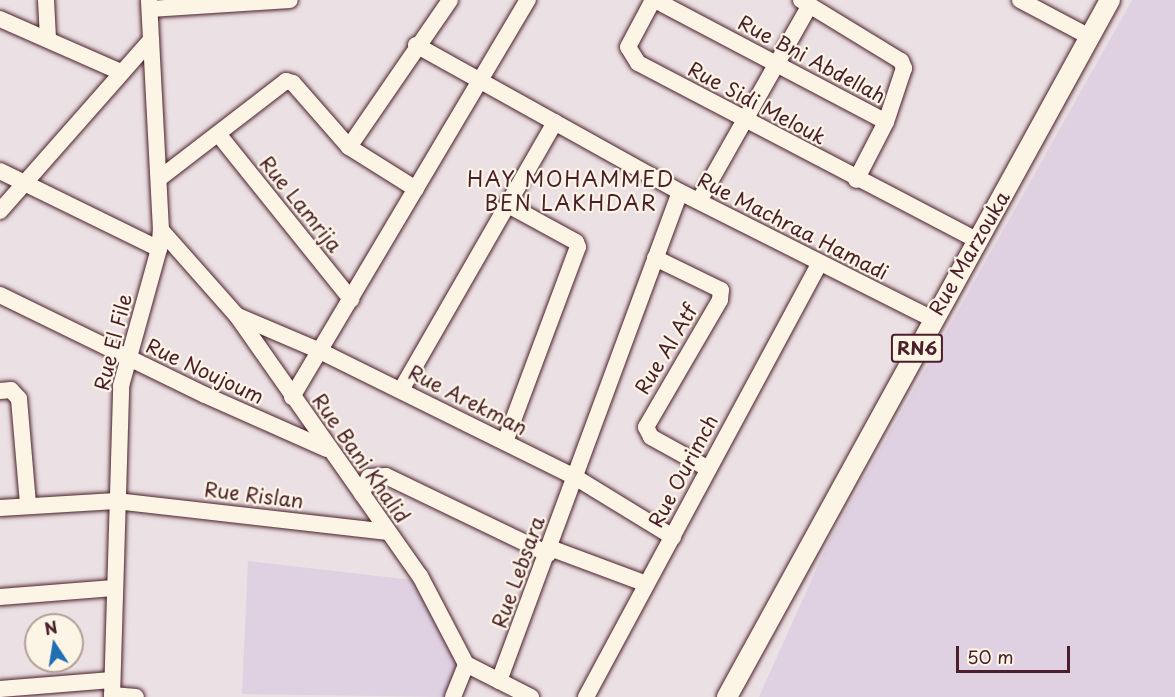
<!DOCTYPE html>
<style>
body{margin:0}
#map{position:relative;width:1175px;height:697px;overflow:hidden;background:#ebe0e3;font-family:"Playpen Sans",sans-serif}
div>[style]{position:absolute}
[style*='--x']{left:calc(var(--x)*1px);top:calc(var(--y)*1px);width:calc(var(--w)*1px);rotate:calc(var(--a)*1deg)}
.built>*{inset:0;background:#dfd1e2}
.roads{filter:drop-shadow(0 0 2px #4a1f2b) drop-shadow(0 0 2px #4a1f2b)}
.minor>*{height:16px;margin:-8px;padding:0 8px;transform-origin:8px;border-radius:8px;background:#fcf5e5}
.major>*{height:20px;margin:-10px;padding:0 10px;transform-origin:10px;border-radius:10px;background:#fcf5e5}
span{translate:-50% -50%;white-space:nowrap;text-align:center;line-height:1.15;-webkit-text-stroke:4.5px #fcf5e5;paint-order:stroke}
.shield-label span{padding:2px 4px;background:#fcf5e5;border:2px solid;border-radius:4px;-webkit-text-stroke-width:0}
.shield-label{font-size:18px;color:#4a1f2b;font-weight:700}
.street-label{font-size:20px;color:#4a1f2b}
.neighbourhood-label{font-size:21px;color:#4a1f2b;letter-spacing:1.5px}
.north{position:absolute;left:24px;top:613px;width:60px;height:60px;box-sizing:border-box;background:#fcf5e5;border:2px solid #b59f9b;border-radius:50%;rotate:348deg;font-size:16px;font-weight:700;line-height:24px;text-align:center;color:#4a1f2b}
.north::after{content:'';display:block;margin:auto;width:21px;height:27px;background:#1f6fb2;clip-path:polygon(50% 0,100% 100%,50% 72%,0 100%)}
.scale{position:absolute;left:956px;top:646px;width:114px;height:27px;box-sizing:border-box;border:3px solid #4a1f2b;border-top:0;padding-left:8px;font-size:18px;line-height:21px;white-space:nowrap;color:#4a1f2b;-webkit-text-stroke:4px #fcf5e5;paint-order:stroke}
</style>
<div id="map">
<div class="built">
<i style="clip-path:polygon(1132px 0,1175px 0,1175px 697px,759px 697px,828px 543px)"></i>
<i style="clip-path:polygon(248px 561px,421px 581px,459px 666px,446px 697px,242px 694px)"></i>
</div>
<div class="roads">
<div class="minor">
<i style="--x:46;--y:0;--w:39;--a:87"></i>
<i style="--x:653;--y:0;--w:53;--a:118"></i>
<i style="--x:628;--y:47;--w:19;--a:58"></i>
<i style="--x:638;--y:63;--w:382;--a:27.6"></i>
<i style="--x:655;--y:0;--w:261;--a:27.8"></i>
<i style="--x:801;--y:0;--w:117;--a:31.4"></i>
<i style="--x:901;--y:61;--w:8;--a:67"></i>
<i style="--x:904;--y:68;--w:57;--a:108.4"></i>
<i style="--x:886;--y:122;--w:65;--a:117.3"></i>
<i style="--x:1020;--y:0;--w:79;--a:27.9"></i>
<i style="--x:150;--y:9;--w:140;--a:-3.7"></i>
<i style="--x:0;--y:19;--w:132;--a:23.7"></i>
<i style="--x:416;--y:45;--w:302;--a:29.1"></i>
<i style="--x:680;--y:192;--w:282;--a:26.7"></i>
<i style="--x:219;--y:135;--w:211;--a:51.2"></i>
<i style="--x:349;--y:147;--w:178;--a:-55.5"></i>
<i style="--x:0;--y:171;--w:177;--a:26.1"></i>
<i style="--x:160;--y:178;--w:159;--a:-37.6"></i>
<i style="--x:286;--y:81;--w:7;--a:16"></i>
<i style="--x:293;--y:83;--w:85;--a:48.8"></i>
<i style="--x:349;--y:147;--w:79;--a:32.1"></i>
<i style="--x:699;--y:201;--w:225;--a:-60.5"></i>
<i style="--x:0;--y:211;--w:228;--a:-48.6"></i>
<i style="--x:161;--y:230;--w:115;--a:48.5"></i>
<i style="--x:237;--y:316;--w:318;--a:54.9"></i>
<i style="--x:420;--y:576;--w:99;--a:62.4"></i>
<i style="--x:466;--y:664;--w:73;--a:26.9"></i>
<i style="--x:655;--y:258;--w:73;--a:25.9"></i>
<i style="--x:721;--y:290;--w:10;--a:96"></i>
<i style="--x:720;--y:300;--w:147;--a:120.2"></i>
<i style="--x:646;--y:427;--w:11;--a:63"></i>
<i style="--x:651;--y:437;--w:64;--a:29"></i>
<i style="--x:0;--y:295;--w:228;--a:26"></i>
<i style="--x:205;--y:395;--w:133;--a:23.9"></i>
<i style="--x:238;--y:316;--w:89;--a:23.1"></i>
<i style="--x:320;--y:351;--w:284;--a:26.3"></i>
<i style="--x:575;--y:477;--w:115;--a:31.5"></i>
<i style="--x:401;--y:390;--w:309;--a:-60.1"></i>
<i style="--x:0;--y:391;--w:11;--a:-5"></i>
<i style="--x:11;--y:390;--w:12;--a:48"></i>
<i style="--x:19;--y:399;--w:106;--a:85.1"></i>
<i style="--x:292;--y:397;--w:462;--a:-59.3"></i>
<i style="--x:505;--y:442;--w:208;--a:-69.5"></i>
<i style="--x:578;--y:247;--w:5;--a:-112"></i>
<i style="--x:576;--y:242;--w:77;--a:-151.4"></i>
<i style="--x:362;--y:494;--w:18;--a:-68"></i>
<i style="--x:369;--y:477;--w:17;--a:-3"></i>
<i style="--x:386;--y:476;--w:180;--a:25.7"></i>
<i style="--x:0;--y:508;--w:116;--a:-3.5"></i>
<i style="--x:116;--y:501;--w:274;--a:6.5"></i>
<i style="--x:550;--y:548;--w:103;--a:20.4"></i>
<i style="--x:0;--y:597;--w:114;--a:-4.5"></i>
<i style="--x:499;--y:681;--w:521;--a:-69.69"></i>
<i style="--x:0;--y:689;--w:112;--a:-4.6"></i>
<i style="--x:112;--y:695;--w:24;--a:5"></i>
<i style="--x:112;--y:697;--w:311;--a:-88.3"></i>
<i style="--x:121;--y:386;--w:142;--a:-74.5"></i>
<i style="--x:159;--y:249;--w:19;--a:-84"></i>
<i style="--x:161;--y:230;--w:230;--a:-93"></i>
<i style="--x:453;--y:697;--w:35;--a:-68"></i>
<i style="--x:586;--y:697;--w:491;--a:-61.7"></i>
</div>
<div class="major">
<i style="--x:727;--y:697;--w:795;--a:-61.21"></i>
</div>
</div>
<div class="shield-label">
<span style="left:917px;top:348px">RN6</span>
</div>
<div class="street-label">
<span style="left:812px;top:59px;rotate:28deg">Rue Bni Abdellah</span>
<span style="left:757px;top:103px;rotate:28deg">Rue Sidi Melouk</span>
<span style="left:301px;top:204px;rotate:51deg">Rue Lamrija</span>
<span style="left:793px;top:226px;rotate:27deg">Rue Machraa Hamadi</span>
<span style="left:969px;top:253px;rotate:-60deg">Rue Marzouka</span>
<span style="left:113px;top:342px;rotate:-76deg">Rue El File</span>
<span style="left:666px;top:349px;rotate:-59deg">Rue Al Atf</span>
<span style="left:205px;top:371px;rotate:25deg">Rue Noujoum</span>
<span style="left:468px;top:400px;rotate:27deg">Rue Arekman</span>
<span style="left:361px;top:458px;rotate:55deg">Rue Bani Khalid</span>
<span style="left:683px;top:471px;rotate:-62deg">Rue Ourimch</span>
<span style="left:254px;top:495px;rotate:7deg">Rue Rislan</span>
<span style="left:518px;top:572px;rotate:-70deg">Rue Lebsara</span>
</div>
<div class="neighbourhood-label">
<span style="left:571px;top:190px">HAY MOHAMMED<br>BEN LAKHDAR</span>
</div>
<div class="north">N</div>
<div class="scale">50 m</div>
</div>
